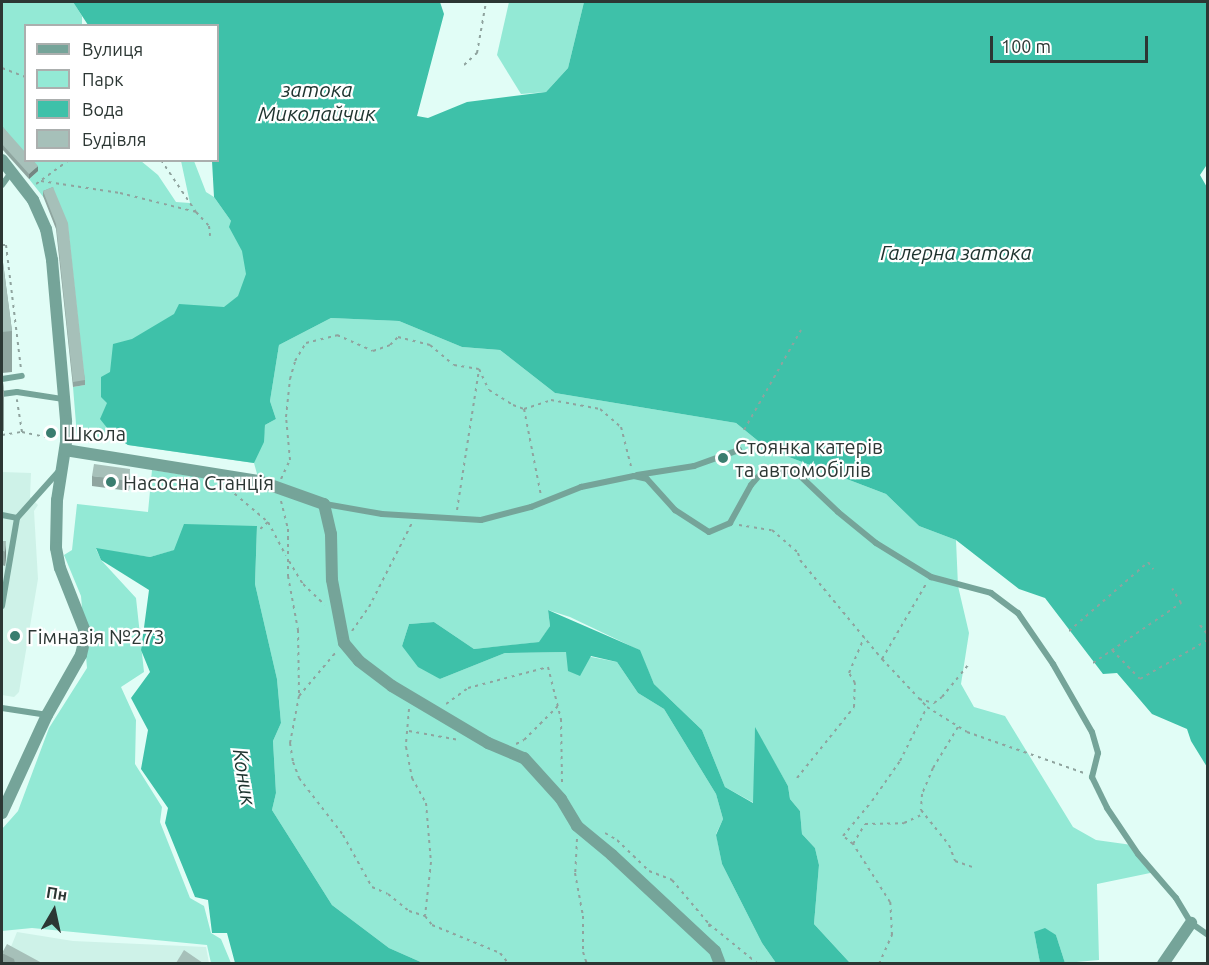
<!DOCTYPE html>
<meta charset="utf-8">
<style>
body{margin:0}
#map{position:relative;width:1209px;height:965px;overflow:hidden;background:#e1fdf6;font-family:Ubuntu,sans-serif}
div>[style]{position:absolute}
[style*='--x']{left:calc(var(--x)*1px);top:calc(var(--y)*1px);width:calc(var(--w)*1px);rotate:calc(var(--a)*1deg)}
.built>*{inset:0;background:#cef2e8}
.green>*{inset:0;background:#93e9d5}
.water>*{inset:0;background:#3ec1a9}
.path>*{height:2px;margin-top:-1px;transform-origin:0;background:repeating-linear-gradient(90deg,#8fa39e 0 3px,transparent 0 7.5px)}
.service>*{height:6px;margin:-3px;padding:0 3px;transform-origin:3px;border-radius:3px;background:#75a499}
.minor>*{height:12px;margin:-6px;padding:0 6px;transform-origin:6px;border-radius:6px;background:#75a499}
.wall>*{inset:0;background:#8fa59f}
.shaded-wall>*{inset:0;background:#748682}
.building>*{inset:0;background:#a6c0b9}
.dots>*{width:16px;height:16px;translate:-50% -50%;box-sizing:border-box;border:3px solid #fff;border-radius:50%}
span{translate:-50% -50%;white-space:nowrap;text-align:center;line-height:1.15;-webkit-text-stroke:4.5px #fff;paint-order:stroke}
.poi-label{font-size:20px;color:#2c3734}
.left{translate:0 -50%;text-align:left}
.water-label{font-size:21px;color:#1d332e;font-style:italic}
.frame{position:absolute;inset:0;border:3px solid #2c3734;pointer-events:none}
.legend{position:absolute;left:24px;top:24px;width:195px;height:138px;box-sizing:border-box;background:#fff;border:2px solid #abafae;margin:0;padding:8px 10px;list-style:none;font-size:18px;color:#2c3734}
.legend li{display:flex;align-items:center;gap:12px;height:30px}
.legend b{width:30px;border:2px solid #abafae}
.north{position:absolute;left:24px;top:881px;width:60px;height:60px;-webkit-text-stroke:4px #fff;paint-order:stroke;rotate:9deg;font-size:16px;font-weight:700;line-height:24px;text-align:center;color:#2c3734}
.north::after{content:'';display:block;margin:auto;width:21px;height:27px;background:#2c3734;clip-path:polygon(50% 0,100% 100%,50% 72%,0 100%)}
.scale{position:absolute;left:990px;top:36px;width:158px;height:27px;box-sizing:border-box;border:3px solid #2c3734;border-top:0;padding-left:8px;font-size:18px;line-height:21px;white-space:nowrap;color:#2c3734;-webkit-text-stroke:4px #fff;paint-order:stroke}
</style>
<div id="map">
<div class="built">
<i style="clip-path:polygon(2px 472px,31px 473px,30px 497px,38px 505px,34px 511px,38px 579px,19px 692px,14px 697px,2px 695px)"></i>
<i style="clip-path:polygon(17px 932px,73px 941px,206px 947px,209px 963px,4px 964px)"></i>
</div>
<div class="green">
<i style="clip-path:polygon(2px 2px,73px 2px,82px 16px,82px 25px,26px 26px,25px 158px,2px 131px)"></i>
<i style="clip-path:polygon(509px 2px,584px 2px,568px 68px,546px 92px,521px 94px,497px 55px)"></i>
<i style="clip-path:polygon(28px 161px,141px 161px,158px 175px,176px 202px,190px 203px,181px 161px,194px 161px,206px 192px,214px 197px,231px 221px,267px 297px,263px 441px,265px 425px,276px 419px,270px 401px,279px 345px,331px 318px,399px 321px,462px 347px,500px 350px,555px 393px,736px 423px,768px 449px,886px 494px,919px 526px,956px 540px,958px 586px,969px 633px,961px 684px,974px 707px,1005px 716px,1073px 827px,1096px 840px,1132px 845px,1155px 872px,1097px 884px,1099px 960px,1065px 963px,1056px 935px,1034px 932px,1040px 963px,850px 963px,814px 924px,819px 865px,815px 848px,802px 834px,800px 811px,790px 799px,788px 786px,755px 729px,754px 803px,725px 787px,702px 730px,654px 684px,639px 650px,570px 617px,548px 610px,550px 626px,540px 642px,474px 649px,434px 622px,409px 624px,402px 646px,440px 679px,505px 653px,566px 652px,617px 662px,638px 693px,664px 709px,716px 794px,723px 819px,716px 834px,722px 864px,762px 943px,776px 963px,423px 963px,389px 948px,332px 905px,272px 810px,276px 793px,273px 741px,281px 723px,277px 679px,255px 584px,257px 527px,150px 557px,96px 549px,101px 560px,136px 598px,144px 672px,121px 687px,136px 720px,135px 764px,162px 807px,160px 822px,190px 898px,204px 906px,211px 933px,221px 939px,231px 963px,211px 963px,207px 945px,32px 928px,2px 931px,2px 829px,18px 811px,49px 728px,87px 668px,81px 596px,64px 555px,72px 550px,77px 504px,148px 512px,152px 470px,257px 486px,259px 481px,254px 463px,128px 445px,112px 435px,103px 440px,77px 436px,73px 387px,85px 385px,68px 228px,29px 179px,38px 171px)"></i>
</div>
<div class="water">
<i style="clip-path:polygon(73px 2px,440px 2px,444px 14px,417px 116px,428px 118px,467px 102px,546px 92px,568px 68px,584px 2px,1207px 2px,1208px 163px,1200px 175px,1208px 189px,1207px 767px,1191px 741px,1187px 729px,1152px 714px,1117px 673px,1103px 674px,1045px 598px,1019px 589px,956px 540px,919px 526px,886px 494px,768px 449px,736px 423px,555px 393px,500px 350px,462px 347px,399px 321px,331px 318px,279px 345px,270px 401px,276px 419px,265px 425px,264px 442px,254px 463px,128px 445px,112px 434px,100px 419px,107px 403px,101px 397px,101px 377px,110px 372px,113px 344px,132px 339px,174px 314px,179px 304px,224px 307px,238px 296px,246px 274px,242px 251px,229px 227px,231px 221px,214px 197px,212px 161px,218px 160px,218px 26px,88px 25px)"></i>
<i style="clip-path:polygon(184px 524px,257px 526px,255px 584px,277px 679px,281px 723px,273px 741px,276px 793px,272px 810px,332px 905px,389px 948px,423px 963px,235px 963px,227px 933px,212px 933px,208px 900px,195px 897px,165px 823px,168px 808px,141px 769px,148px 730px,131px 698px,150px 672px,141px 650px,149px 590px,101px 560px,96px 548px,150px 557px,174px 550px)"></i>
<i style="clip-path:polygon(548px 610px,640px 650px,654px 684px,702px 730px,725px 787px,753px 803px,755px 727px,788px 786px,790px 799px,800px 811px,802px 834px,815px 848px,819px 865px,814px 924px,850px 963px,776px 963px,762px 943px,722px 864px,716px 835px,723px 819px,716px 794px,664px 709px,638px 693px,617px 662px,591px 656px,580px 676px,568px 671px,566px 652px,505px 653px,440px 679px,418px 667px,402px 646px,409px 624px,434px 622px,474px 649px,539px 642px,550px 626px)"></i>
<i style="clip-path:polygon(1045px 928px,1056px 935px,1065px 963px,1040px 963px,1034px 932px)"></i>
</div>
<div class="path">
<i style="--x:464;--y:65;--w:18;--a:-43"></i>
<i style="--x:477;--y:53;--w:52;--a:-80"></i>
<i style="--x:2;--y:68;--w:26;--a:21"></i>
<i style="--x:161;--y:160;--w:63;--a:56.1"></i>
<i style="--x:41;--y:181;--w:80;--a:8.6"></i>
<i style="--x:120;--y:193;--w:78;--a:14"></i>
<i style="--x:196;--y:212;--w:19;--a:47"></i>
<i style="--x:209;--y:226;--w:10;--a:84"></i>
<i style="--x:36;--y:184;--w:41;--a:-36"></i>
<i style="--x:2;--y:245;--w:4;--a:0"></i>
<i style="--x:6;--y:245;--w:125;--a:83.1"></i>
<i style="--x:524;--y:409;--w:28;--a:-18"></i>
<i style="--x:551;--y:400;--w:50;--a:10.4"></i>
<i style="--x:600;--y:409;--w:28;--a:41"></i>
<i style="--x:621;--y:427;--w:44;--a:75.7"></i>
<i style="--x:744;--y:430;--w:115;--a:-60.3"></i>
<i style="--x:22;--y:432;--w:33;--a:12"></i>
<i style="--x:2;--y:435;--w:20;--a:-9"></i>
<i style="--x:22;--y:432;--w:33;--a:-99"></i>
<i style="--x:281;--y:479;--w:21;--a:-65"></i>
<i style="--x:290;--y:460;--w:43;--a:-95.3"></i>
<i style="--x:286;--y:417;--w:38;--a:-84"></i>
<i style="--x:290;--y:379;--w:19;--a:-74"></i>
<i style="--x:295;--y:361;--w:21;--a:-59"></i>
<i style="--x:306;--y:343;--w:32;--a:-14"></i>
<i style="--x:337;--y:335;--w:39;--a:24"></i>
<i style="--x:373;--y:351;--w:18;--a:-19"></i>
<i style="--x:390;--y:345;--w:11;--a:-45"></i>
<i style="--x:398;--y:337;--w:33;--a:14"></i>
<i style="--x:430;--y:345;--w:31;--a:40"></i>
<i style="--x:454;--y:365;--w:25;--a:9"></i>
<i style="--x:229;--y:489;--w:51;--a:40.2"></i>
<i style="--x:268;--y:522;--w:15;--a:138"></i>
<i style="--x:281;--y:501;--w:29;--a:76"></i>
<i style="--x:288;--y:529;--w:47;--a:90"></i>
<i style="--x:288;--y:576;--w:55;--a:79.5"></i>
<i style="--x:298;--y:630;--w:66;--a:89.1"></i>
<i style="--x:299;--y:696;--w:48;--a:100.8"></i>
<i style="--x:290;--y:743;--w:19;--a:81"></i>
<i style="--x:293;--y:762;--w:17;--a:69"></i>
<i style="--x:299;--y:778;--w:72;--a:52.3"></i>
<i style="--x:343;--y:835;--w:60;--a:60.9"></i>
<i style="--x:372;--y:887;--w:17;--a:24"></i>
<i style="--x:388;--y:894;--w:27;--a:39"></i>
<i style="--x:409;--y:911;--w:17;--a:17"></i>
<i style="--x:457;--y:510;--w:143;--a:-81.1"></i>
<i style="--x:479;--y:369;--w:23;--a:65"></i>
<i style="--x:489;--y:390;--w:28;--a:32"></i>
<i style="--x:513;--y:405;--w:12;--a:20"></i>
<i style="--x:524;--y:409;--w:89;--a:78.9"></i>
<i style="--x:268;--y:522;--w:38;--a:62"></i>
<i style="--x:739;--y:525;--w:33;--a:9"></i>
<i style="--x:772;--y:530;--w:35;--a:41"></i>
<i style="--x:798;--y:553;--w:7;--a:74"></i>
<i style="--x:800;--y:560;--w:129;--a:50.4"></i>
<i style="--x:882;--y:659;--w:66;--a:46.8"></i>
<i style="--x:927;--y:707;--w:47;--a:32"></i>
<i style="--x:967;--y:732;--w:124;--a:19.3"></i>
<i style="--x:289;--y:561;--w:27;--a:59"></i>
<i style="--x:303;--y:584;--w:30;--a:44"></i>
<i style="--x:1200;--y:625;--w:13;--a:51"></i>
<i style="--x:352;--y:631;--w:29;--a:-55"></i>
<i style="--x:369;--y:607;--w:94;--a:-62.9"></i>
<i style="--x:1069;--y:631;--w:105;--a:-41.1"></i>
<i style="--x:1148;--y:562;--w:9;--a:54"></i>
<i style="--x:1112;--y:650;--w:40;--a:46"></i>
<i style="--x:1140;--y:679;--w:78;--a:-29.8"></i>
<i style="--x:882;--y:659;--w:87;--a:-59.6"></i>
<i style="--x:1093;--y:663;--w:107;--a:-34.3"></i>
<i style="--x:1181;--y:603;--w:17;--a:-121"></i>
<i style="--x:299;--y:696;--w:57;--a:-49.9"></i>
<i style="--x:919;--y:699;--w:16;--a:15"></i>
<i style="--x:934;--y:703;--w:10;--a:-37"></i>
<i style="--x:942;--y:697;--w:43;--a:-50.7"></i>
<i style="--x:446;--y:704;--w:27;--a:-36"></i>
<i style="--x:468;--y:688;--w:83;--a:-14.7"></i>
<i style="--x:548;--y:667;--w:54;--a:76"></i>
<i style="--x:561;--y:719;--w:64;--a:89.1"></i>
<i style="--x:409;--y:709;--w:38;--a:95"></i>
<i style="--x:406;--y:747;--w:32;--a:79"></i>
<i style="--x:412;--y:778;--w:29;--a:61"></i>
<i style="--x:426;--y:803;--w:59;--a:85.2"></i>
<i style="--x:431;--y:862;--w:54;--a:96.3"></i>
<i style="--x:425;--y:916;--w:11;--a:52"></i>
<i style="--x:432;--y:925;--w:74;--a:22.4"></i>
<i style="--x:500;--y:953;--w:14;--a:51"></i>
<i style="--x:958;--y:727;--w:48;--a:121.4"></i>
<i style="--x:933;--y:768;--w:28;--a:113"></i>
<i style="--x:922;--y:794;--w:16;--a:94"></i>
<i style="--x:921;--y:810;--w:45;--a:51.3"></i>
<i style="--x:949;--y:845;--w:17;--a:69"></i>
<i style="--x:955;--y:861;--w:18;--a:19"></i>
<i style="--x:409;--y:731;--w:51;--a:10.2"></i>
<i style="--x:516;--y:744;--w:9;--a:-27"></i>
<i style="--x:524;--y:740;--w:48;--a:-45"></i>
<i style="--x:797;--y:778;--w:91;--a:-51.2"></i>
<i style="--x:854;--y:707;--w:24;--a:-88"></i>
<i style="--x:855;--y:683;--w:12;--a:-121"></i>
<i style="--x:849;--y:673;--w:39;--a:-67"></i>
<i style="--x:605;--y:833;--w:14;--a:30"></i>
<i style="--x:617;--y:840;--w:45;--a:44.1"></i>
<i style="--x:649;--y:871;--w:25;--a:21"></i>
<i style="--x:672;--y:880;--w:57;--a:49.9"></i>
<i style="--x:709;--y:924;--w:7;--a:82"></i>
<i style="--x:577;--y:839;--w:34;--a:93"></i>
<i style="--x:575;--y:873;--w:44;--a:79.5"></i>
<i style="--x:583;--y:916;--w:36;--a:90"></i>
<i style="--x:583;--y:952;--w:13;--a:72"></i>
<i style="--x:853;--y:844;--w:13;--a:-141"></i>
<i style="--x:843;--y:836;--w:45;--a:-50.4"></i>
<i style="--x:872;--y:801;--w:49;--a:-55"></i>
<i style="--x:900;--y:761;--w:60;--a:-63.4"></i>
<i style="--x:709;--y:924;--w:63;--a:39.2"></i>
<i style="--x:879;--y:964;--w:32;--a:-66"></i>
<i style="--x:892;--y:935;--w:33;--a:-93"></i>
<i style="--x:890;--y:902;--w:69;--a:-122.5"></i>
<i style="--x:853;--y:844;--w:23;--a:-59"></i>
<i style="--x:865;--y:824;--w:39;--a:-1"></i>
<i style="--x:904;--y:823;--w:21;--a:-25"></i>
</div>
<div class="service">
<i style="--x:2;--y:185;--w:17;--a:-54"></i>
<i style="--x:2;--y:379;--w:20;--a:-9"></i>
<i style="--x:2;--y:394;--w:15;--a:-8"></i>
<i style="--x:17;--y:392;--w:47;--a:8.7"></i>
<i style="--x:637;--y:475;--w:58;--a:-9"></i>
<i style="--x:694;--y:466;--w:48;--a:-19.6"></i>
<i style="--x:325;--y:504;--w:58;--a:10"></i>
<i style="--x:382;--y:514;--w:99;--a:3.5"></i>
<i style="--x:481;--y:520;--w:52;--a:-14.6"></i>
<i style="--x:531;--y:507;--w:54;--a:-21.8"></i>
<i style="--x:581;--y:487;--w:54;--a:-11.7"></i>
<i style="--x:634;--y:476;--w:13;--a:13"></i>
<i style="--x:647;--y:479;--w:42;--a:47.9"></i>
<i style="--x:675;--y:510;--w:40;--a:32.9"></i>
<i style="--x:709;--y:532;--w:23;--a:-23"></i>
<i style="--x:730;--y:523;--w:43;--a:-61.1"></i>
<i style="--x:751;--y:485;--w:18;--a:-49"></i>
<i style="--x:763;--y:471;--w:32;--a:0"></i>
<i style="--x:795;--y:471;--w:59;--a:43.6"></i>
<i style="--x:838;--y:512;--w:49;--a:39.2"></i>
<i style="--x:876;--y:543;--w:65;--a:31.7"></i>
<i style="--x:931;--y:577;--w:62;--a:14.9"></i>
<i style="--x:991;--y:593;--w:34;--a:37"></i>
<i style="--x:1018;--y:613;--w:62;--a:55.5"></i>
<i style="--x:1053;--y:664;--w:78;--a:60.2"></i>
<i style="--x:1092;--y:732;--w:22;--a:74"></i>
<i style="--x:1098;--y:753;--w:25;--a:104"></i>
<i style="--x:1092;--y:777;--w:34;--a:64"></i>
<i style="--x:1107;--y:808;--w:55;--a:56"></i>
<i style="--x:1138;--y:854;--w:58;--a:49.2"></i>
<i style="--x:1176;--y:898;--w:29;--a:59"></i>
<i style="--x:1191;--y:923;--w:21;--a:35"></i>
<i style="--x:2;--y:515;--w:15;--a:11"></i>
<i style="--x:2;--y:606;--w:89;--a:-80.3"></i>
<i style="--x:17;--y:518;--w:63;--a:-48.2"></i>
<i style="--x:2;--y:708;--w:46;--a:8.8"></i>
</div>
<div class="minor">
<i style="--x:2;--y:160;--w:51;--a:52.2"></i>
<i style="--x:33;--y:200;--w:32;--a:66"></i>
<i style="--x:46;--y:229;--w:32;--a:79"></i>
<i style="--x:52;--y:260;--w:162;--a:85"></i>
<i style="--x:66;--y:421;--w:21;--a:90"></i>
<i style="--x:66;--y:442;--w:59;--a:98.8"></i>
<i style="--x:57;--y:500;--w:48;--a:91.2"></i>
<i style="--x:56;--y:548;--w:20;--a:79"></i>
<i style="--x:60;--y:568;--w:66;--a:68.5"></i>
<i style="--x:84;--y:629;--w:13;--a:90"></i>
<i style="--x:84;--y:642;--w:13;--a:103"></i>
<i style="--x:81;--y:655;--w:69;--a:119.5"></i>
<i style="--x:47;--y:715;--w:108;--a:114.7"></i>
<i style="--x:65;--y:450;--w:196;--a:9.1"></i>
<i style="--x:259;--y:481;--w:69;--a:19.5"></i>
<i style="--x:324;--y:504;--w:31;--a:77"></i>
<i style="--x:331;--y:534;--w:46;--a:88.8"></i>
<i style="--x:332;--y:580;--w:64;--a:79.2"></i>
<i style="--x:344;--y:643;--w:23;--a:50"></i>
<i style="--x:359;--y:661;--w:41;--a:37.1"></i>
<i style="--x:392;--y:686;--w:112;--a:30.7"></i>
<i style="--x:488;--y:743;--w:39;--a:23"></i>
<i style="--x:524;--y:758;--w:55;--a:47.9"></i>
<i style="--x:561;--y:799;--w:31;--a:59"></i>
<i style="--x:577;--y:826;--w:45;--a:39.6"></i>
<i style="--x:612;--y:855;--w:141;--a:43"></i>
<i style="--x:715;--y:951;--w:14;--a:69"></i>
<i style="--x:1163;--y:964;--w:50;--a:-55.7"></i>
</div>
<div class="wall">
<i style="clip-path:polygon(2px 126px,38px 171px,29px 179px,2px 149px)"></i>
<i style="clip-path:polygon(53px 187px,85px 380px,85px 385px,73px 387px,56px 229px,43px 196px,43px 191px)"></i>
<i style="clip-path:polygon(2px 255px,12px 331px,12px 372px,2px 373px)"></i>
<i style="clip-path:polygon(2px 374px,4px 390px,4px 431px,2px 431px)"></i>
<i style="clip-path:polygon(92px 476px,130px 479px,129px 491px,92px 486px)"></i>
<i style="clip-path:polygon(2px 541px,6px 556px,5px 566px,2px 565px)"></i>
<i style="clip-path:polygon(2px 953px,42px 963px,2px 963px)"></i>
</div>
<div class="shaded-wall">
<i style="clip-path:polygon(38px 166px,38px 171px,29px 179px,29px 174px)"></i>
<i style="clip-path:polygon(130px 469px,130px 479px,129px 491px,129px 481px)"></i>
<i style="clip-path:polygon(6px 541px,6px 556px,5px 566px,5px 551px)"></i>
</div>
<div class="building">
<i style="clip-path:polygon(2px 126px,26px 153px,26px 160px,33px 160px,38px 166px,29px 174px,2px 144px)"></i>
<i style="clip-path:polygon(53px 187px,68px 223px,85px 380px,73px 382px,56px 224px,43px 191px)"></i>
<i style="clip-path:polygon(2px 255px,12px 331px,2px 332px)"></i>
<i style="clip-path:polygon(2px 374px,4px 390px,2px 390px)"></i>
<i style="clip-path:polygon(94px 464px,130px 469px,129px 481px,92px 476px)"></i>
<i style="clip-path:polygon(2px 541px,6px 541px,5px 551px,2px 551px)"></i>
<i style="clip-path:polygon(7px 944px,42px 963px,15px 963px,14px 959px,2px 953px)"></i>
<i style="clip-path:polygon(184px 950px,203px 963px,176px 963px)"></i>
</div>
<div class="dots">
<i style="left:51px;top:433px;background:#3a7d6f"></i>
<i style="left:723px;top:458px;background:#3a7d6f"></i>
<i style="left:111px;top:482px;background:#3a7d6f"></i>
<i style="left:15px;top:636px;background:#3a7d6f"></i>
</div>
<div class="poi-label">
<span class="left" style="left:63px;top:433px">Школа</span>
<span class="left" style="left:735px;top:458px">Стоянка катерів<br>та автомобілів</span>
<span class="left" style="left:123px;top:482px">Насосна Станція</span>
<span class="left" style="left:27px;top:636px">Гімназія №273</span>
</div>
<div class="water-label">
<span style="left:317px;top:101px">затока<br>Миколайчик</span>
<span style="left:956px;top:252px">Галерна затока</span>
<span style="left:245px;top:777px;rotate:81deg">Коник</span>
</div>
<div class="frame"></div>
<ul class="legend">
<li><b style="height:8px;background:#75a499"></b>Вулиця</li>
<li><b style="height:16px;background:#93e9d5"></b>Парк</li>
<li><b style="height:16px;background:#3ec1a9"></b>Вода</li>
<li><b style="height:16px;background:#a6c0b9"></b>Будівля</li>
</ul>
<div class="north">Пн</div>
<div class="scale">100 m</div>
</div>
